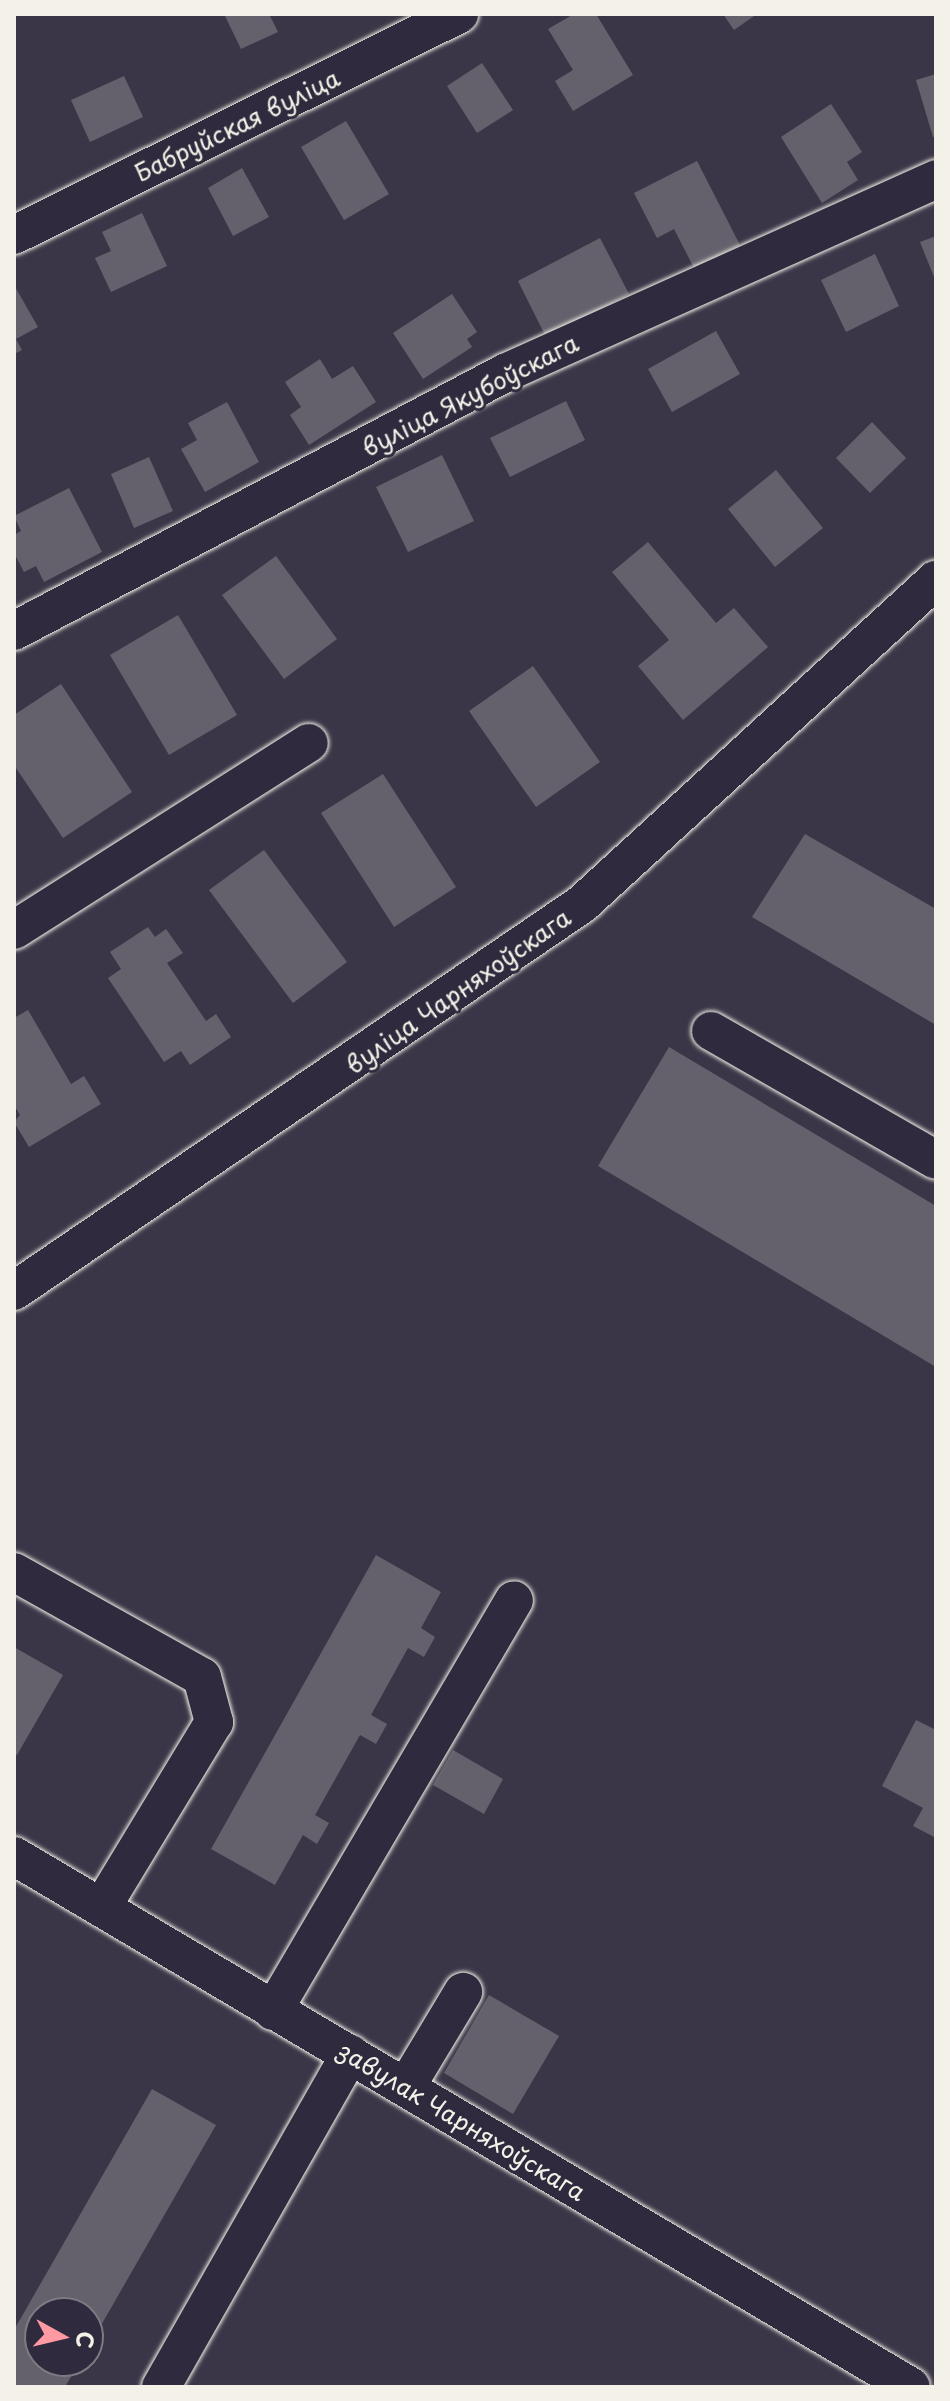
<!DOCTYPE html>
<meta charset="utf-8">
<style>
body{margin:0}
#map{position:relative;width:950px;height:2401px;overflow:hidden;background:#3b3647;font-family:"Playpen Sans",sans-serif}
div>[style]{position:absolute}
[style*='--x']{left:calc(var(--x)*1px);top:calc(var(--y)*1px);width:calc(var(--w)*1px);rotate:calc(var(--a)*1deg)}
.building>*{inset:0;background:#65616c}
.roads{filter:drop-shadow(0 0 2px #f4f1e8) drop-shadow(0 0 2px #f4f1e8)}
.minor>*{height:38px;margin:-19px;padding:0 19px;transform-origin:19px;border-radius:19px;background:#2f2a3d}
span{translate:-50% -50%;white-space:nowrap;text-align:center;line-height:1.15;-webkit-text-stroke:6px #2f2a3d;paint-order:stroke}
.street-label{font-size:24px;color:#f4f1e8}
.frame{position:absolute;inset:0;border:16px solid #f4f1e8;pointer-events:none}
.north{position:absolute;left:24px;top:2297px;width:80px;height:80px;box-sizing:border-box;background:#2f2a3d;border:2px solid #7e7a81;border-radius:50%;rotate:98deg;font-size:22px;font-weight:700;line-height:32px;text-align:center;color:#f4f1e8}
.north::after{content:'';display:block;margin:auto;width:28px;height:36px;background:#ff9aa2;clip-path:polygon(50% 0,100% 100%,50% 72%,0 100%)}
</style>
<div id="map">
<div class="building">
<i style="clip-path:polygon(224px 14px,269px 14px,278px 32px,241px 49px)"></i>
<i style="clip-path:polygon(574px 14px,596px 14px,633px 75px,573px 111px,555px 81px,573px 70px,548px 29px)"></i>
<i style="clip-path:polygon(723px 14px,757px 14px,734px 30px)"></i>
<i style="clip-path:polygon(482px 63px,513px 110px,477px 133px,447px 86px)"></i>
<i style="clip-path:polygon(936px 74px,936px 136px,933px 137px,916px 80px)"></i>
<i style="clip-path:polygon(124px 76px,143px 117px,90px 142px,71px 100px)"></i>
<i style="clip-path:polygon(831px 104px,862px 152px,847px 162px,858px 180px,822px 203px,781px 137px)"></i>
<i style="clip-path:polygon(346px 121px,389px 194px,344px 220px,301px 147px)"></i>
<i style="clip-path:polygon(697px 161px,740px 245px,694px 268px,674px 229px,657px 238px,634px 193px)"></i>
<i style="clip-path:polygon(242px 168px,269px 217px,233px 236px,208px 188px)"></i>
<i style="clip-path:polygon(142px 213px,167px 266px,111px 292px,95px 258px,111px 251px,102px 232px)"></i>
<i style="clip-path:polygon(936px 236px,936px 282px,920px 242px)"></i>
<i style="clip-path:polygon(600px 238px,629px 294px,546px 337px,518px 281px)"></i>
<i style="clip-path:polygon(875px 254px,899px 306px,846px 332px,821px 280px)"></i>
<i style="clip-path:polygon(14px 285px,38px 327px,16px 339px,22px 350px,14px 354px)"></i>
<i style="clip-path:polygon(452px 294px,477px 332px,467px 339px,472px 347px,423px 379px,393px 333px)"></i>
<i style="clip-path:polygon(716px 331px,740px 374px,672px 412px,648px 369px)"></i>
<i style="clip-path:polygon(320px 359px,332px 379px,353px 366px,376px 402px,309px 445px,290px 415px,301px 407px,285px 382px)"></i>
<i style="clip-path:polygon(566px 401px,585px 440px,510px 477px,490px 438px)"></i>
<i style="clip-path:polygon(227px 402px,259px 462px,205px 492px,181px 449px,197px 440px,188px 423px)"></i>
<i style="clip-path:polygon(872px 422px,906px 458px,870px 493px,836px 458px)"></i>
<i style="clip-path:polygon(442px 455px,474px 521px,408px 552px,376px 487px)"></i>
<i style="clip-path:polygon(149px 457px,173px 511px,134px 528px,111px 474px)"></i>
<i style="clip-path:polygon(776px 470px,823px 528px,775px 567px,728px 509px)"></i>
<i style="clip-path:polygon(69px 488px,102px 552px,44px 582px,36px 566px,24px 572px,14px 553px,14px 535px,21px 531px,14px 516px)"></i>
<i style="clip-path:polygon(648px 542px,716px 623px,734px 608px,768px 647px,683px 720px,638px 666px,669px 640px,612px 572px)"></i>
<i style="clip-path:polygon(276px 556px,337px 639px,284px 679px,222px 595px)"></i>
<i style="clip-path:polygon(178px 615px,237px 715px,169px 755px,110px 655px)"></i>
<i style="clip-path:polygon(533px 666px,600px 762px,536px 807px,469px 711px)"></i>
<i style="clip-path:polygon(61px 684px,132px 792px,63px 838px,14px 765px,14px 715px)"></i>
<i style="clip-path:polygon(383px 774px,456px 887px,394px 927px,321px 813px)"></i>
<i style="clip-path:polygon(805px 834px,936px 909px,936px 1025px,752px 917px)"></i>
<i style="clip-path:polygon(264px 850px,347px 962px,293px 1003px,209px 890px)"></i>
<i style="clip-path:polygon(148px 927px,155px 937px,166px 929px,183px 953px,167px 963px,206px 1021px,216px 1014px,231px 1037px,190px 1065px,181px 1051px,164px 1062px,108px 978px,121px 969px,110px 952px)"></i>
<i style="clip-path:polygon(28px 1010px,71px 1084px,84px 1076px,101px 1104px,29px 1147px,14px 1122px,20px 1115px,14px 1105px,14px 1018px)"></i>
<i style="clip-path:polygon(669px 1047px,936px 1206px,936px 1367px,598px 1166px)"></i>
<i style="clip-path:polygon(376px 1555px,441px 1592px,421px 1628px,435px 1637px,424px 1657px,408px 1648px,371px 1715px,387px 1724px,376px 1744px,360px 1735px,315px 1815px,329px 1823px,317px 1844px,303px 1835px,275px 1885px,211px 1849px)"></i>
<i style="clip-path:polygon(14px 1647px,63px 1675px,17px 1755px,14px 1754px)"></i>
<i style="clip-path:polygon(916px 1720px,936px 1730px,936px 1838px,913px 1826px,923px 1808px,882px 1786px)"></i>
<i style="clip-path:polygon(453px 1750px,503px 1779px,484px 1814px,433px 1785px)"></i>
<i style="clip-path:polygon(489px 1995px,559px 2036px,513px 2114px,444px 2073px)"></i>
<i style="clip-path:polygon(152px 2089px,216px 2125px,88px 2348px,88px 2313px,40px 2313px,40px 2361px,80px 2361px,65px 2387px,14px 2387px,14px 2330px)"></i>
</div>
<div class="roads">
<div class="minor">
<i style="--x:14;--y:235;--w:497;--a:-26.4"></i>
<i style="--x:14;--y:631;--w:555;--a:-27.72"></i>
<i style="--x:505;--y:373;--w:473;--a:-24.2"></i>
<i style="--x:14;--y:930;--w:349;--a:-32.4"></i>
<i style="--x:711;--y:1031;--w:259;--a:29.8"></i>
<i style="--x:14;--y:1291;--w:687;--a:-34.27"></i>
<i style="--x:582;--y:904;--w:480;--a:-42.5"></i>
<i style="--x:14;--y:1572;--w:215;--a:29.2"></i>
<i style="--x:202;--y:1677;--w:47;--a:75.1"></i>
<i style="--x:214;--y:1722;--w:216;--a:121.2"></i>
<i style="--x:14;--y:1856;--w:1042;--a:30.62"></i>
<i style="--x:273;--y:2011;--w:476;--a:-59.6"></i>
<i style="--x:406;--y:2087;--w:111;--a:-59"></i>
<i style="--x:161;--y:2387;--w:383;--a:-60.4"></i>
</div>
</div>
<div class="street-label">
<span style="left:237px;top:125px;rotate:-26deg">Бабруйская вуліца</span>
<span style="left:470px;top:395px;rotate:-27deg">вуліца Якубоўскага</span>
<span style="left:458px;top:991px;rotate:-35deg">вуліца Чарняхоўскага</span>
<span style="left:462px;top:2121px;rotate:31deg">завулак Чарняхоўскага</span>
</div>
<div class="frame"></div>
<div class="north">С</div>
</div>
